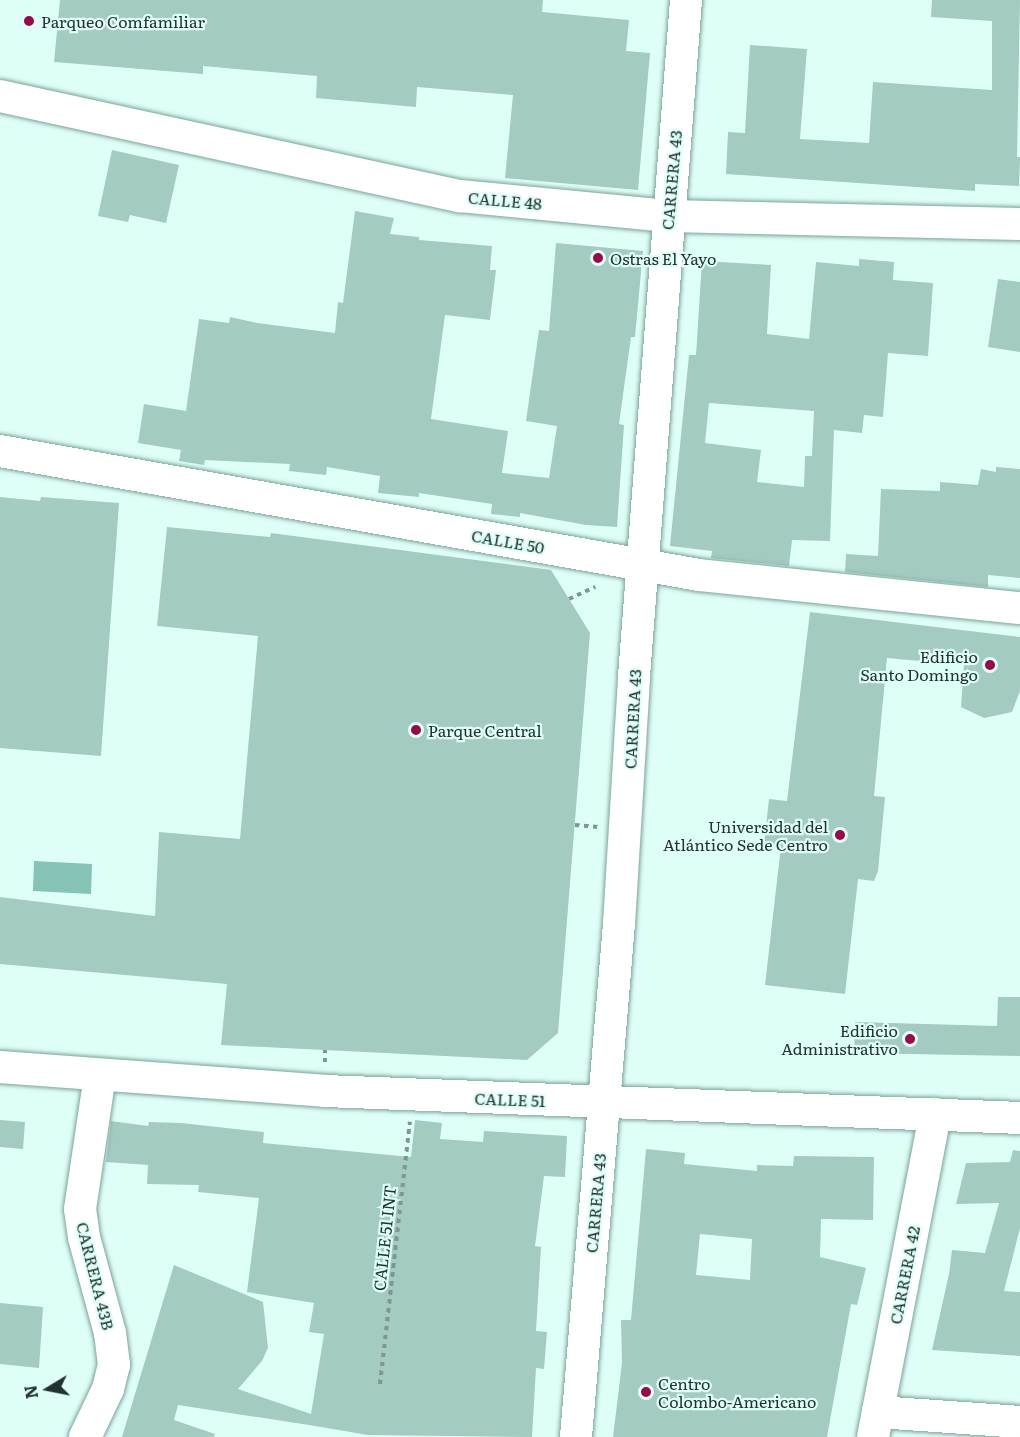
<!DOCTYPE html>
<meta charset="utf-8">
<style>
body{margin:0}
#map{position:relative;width:1020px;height:1437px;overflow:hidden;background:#defff7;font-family:Literata,serif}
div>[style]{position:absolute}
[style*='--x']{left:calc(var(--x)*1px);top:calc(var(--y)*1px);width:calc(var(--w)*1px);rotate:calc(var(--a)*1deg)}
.water>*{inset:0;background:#84c3b5}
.building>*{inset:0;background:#a3cbc1}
.path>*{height:4px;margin-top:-2px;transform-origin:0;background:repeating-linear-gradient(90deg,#7f9791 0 4.5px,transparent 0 9px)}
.roads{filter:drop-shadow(0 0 2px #7ca39a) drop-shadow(0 0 2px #7ca39a)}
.minor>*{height:32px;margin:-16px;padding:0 16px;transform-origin:16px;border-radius:16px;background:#fff}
.dots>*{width:16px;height:16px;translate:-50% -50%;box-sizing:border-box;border:3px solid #defff7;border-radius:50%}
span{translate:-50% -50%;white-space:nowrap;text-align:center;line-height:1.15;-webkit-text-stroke:4.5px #defff7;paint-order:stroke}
.poi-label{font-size:16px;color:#22322e}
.left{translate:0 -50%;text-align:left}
.right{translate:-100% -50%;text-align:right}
.street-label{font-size:16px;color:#22322e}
.north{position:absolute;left:18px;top:1359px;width:60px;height:60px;-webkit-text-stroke:4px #defff7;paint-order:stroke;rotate:260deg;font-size:16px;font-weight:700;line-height:24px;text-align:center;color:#22322e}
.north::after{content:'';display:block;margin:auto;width:21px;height:27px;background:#22322e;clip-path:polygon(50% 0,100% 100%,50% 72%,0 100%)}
</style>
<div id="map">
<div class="water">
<i style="clip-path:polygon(34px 861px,92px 864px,91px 894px,33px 891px)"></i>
</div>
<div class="building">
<i style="clip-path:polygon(60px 0,543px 0,542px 12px,629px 20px,626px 51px,650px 53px,638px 190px,505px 178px,513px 95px,417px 87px,416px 107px,316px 98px,317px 76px,203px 66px,203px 74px,54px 62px)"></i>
<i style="clip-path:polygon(932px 0,1020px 0,1017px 157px,1020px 157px,1019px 186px,975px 184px,975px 191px,726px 174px,728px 132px,745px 133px,750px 45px,807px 49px,800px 139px,869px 143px,873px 82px,992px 90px,992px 21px,931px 17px)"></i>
<i style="clip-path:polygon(112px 150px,179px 165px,166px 223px,130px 215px,128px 222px,98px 216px)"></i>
<i style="clip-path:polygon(355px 211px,394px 218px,390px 234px,419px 237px,419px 240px,492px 246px,490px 270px,496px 270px,490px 320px,445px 315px,431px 419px,508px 431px,502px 473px,549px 478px,557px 426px,526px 421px,539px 330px,549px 331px,556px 243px,643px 251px,635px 337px,631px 337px,619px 424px,624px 425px,617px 527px,586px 525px,520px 513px,520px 517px,491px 514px,492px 504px,419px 493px,419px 497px,378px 493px,380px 476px,327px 467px,326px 475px,289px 471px,290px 464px,205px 460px,204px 465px,179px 461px,181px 450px,138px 443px,144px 404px,186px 411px,199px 319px,229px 323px,230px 317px,257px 323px,335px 333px,338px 302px,343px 303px)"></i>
<i style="clip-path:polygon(evenodd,859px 259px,894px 262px,893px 280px,933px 283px,928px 356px,888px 353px,883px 417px,864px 415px,862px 433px,834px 430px,830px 541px,792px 540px,789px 566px,711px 558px,712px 551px,670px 546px,689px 355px,696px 355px,702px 261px,771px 265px,767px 334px,809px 339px,816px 262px,859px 266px,859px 259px,709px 403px,814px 411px,812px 456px,805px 456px,804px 487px,757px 482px,761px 450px,705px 443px,709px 403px)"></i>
<i style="clip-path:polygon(998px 279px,1020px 282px,1020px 352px,988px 347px)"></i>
<i style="clip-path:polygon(996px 467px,1020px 469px,1020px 578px,988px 575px,988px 587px,845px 572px,846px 554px,878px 556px,881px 489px,940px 491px,940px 482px,978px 485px,981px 469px,996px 472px)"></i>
<i style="clip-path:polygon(0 497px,40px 501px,41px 497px,119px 503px,101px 756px,0 748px)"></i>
<i style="clip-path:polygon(167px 527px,270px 537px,271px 533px,551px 570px,590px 633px,558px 1033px,527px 1060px,221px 1045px,227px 984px,0 964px,0 897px,155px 916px,159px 832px,240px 839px,258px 636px,157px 626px)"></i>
<i style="clip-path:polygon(810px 612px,1020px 637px,1020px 691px,1012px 712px,984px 718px,961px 707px,964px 665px,887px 658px,874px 796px,885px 797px,878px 871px,874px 881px,858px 879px,845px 994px,765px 985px,781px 846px,764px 844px,769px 799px,787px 801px)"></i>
<i style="clip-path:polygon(998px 997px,1020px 997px,1020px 1056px,854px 1053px,855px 1022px,997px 1026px)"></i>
<i style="clip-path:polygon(0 1120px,25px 1122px,23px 1149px,0 1147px)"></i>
<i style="clip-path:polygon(415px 1120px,442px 1123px,440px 1139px,483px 1142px,484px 1131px,567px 1136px,565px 1177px,544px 1176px,535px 1246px,541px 1247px,536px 1331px,547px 1332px,544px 1369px,536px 1368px,532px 1437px,368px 1435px,309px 1425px,309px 1423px,309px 1425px,178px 1405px,174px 1420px,215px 1434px,214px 1437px,122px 1437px,174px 1265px,263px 1302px,268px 1348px,262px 1361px,238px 1389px,311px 1414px,324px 1334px,309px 1332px,314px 1303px,247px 1292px,259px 1198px,198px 1192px,199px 1185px,147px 1184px,148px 1165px,106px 1162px,111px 1121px,148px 1126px,149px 1122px,181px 1123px,264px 1132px,263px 1143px,411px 1157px)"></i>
<i style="clip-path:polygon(evenodd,646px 1149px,685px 1153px,684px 1164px,757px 1171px,757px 1165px,793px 1166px,794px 1156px,874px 1157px,873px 1220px,821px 1219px,820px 1257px,866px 1268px,857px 1305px,851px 1304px,827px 1437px,613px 1437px,622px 1363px,621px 1320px,631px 1320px,646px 1149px,700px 1234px,752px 1239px,750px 1280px,696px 1275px,700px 1234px)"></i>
<i style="clip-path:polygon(1013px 1150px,1020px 1151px,1020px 1228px,1004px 1291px,1020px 1292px,1020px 1356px,932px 1350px,949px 1274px,952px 1250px,985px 1253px,999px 1203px,956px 1204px,966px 1163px,1010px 1162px)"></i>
<i style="clip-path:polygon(0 1303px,43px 1307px,39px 1368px,0 1364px)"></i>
</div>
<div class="path">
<i style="--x:569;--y:599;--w:29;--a:-25"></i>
<i style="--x:575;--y:825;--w:23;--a:5"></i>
<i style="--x:325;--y:1062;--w:12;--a:-90"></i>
<i style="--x:380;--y:1384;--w:264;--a:-83.5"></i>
</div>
<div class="roads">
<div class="minor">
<i style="--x:0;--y:96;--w:471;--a:12.3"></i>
<i style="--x:460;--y:196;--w:209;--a:5.5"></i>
<i style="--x:668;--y:216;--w:352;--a:1.3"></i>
<i style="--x:0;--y:451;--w:710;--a:10.06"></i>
<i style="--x:699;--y:575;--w:323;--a:5.9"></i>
<i style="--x:0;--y:1067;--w:326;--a:4.2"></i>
<i style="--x:325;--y:1091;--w:696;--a:2.22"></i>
<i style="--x:878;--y:1412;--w:142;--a:4"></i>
<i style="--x:85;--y:1437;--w:53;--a:-64.4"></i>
<i style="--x:108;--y:1389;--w:25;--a:-76"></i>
<i style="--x:114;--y:1365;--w:32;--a:-97"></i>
<i style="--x:110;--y:1333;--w:99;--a:-105.2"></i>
<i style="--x:84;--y:1237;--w:28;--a:-98"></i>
<i style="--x:80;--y:1209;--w:135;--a:-81.5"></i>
<i style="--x:576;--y:1437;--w:515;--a:-85.21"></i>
<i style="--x:619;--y:924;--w:248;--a:-86.5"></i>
<i style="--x:634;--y:676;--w:678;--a:-85.6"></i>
<i style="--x:873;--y:1437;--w:329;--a:-79.1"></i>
</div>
</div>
<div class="dots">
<i style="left:29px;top:21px;background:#9e054c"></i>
<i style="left:598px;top:258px;background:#9e054c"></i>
<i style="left:990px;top:665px;background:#9e054c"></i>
<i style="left:416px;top:730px;background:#9e054c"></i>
<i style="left:840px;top:835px;background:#9e054c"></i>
<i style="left:910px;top:1039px;background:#9e054c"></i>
<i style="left:646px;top:1392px;background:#9e054c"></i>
</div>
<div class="poi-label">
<span class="left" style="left:41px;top:21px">Parqueo Comfamiliar</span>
<span class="left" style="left:610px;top:258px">Ostras El Yayo</span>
<span class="right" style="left:978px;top:665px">Edificio<br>Santo Domingo</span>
<span class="left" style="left:428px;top:730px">Parque Central</span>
<span class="right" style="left:828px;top:835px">Universidad del<br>Atlántico Sede Centro</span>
<span class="right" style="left:898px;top:1039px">Edificio<br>Administrativo</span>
<span class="left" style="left:658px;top:1392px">Centro<br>Colombo-Americano</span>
</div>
<div class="street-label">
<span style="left:671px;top:180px;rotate:-85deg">CARRERA 43</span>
<span style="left:505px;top:200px;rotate:5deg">CALLE 48</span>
<span style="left:508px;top:541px;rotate:10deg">CALLE 50</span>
<span style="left:632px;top:719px;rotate:-87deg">CARRERA 43</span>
<span style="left:510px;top:1099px;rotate:2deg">CALLE 51</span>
<span style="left:595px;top:1203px;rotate:-85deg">CARRERA 43</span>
<span style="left:384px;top:1238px;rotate:-84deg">CALLE 51 INT</span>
<span style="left:904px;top:1275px;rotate:-79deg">CARRERA 42</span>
<span style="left:96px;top:1276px;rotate:76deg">CARRERA 43B</span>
</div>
<div class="north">N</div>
</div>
